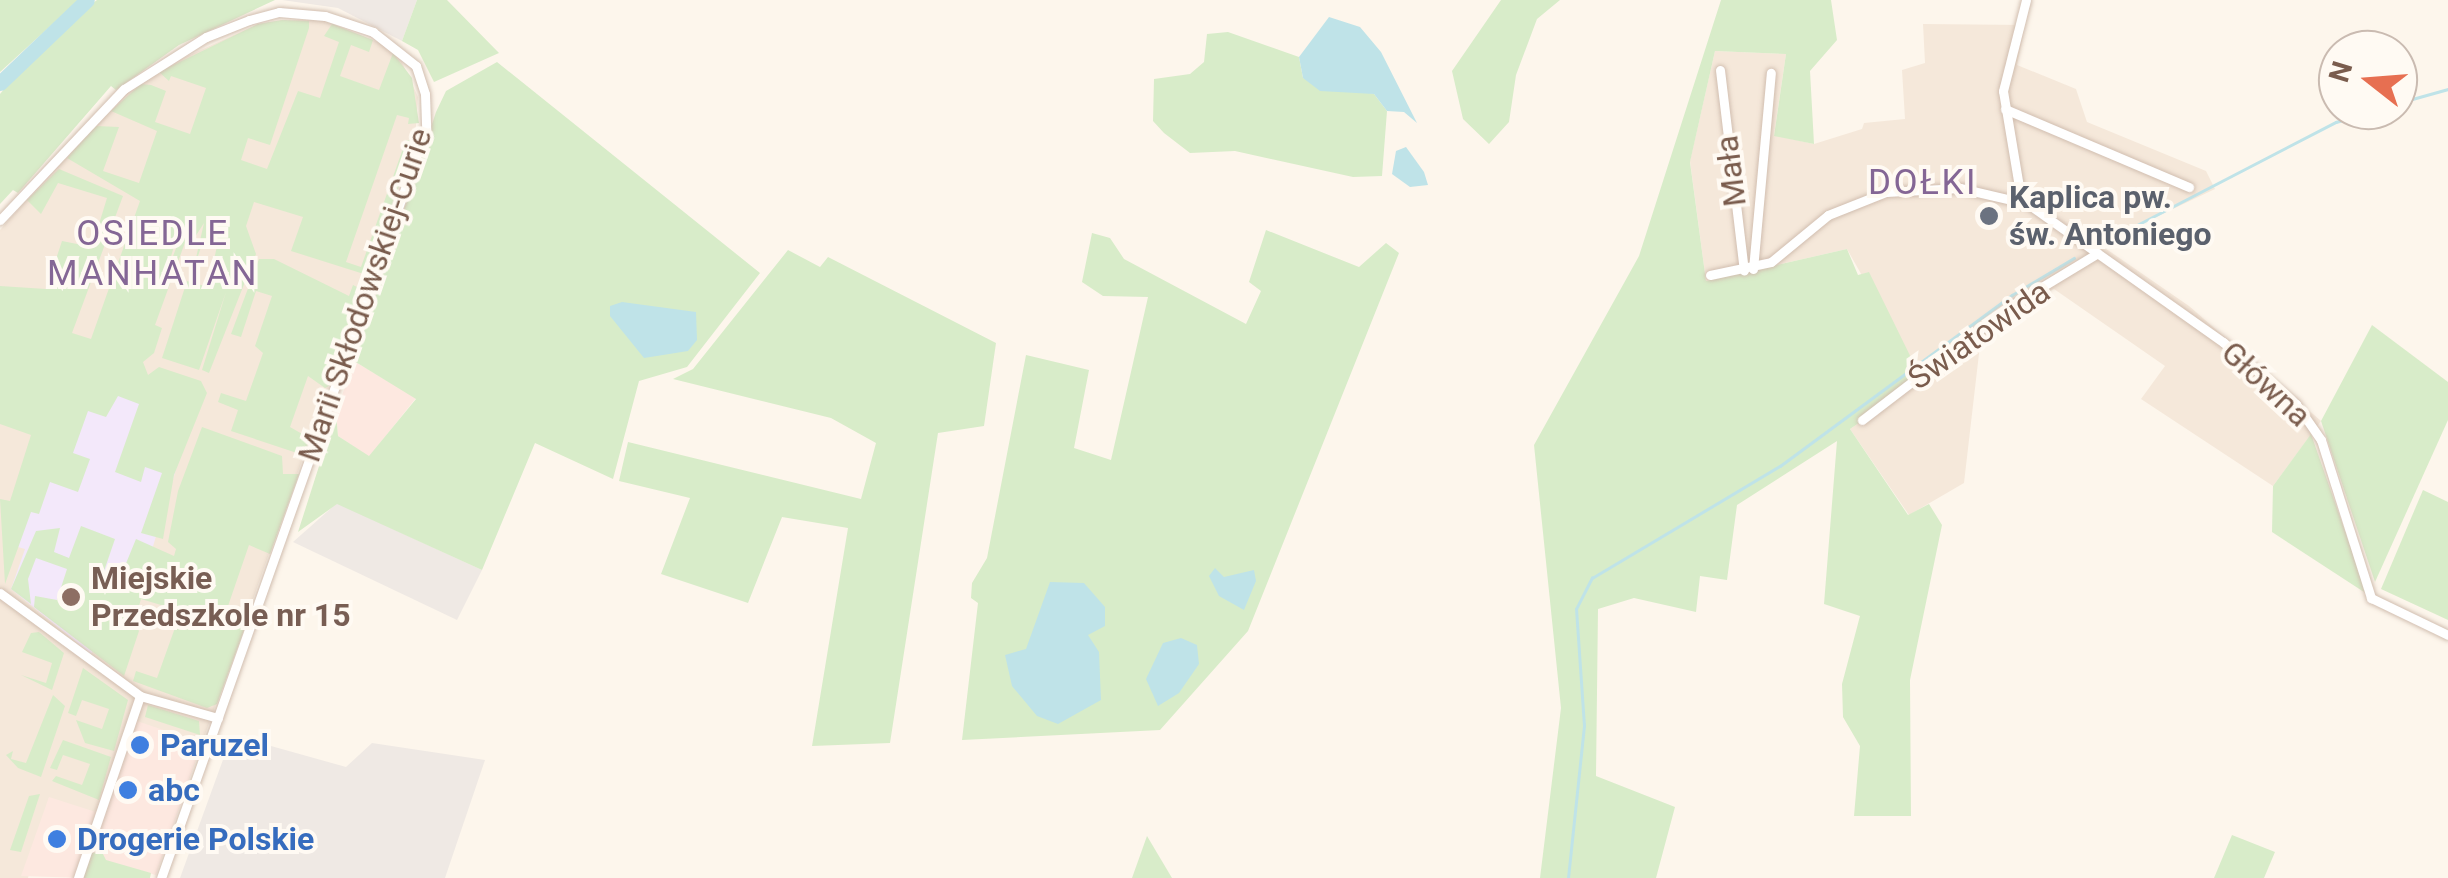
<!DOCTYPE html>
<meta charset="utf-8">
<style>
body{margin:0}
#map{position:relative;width:2448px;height:878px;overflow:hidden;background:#fdf6ec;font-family:Roboto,sans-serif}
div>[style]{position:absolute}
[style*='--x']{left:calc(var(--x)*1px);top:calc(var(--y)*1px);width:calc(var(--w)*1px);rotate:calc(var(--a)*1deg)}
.residential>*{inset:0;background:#f5e8da}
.commercial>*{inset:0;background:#fde8e0}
.industrial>*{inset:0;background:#efe9e4}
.education>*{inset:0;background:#f3e8fa}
.green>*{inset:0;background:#d8ecc9}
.water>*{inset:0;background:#bfe3e8}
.stream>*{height:2.5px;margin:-1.25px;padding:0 1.25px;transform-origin:1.25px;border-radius:1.25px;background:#bfe3e8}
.river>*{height:15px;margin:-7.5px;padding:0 7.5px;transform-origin:7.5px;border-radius:7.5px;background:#bfe3e8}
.roads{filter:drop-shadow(0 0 2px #d1beb0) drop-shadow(0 0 2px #d1beb0)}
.minor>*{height:9px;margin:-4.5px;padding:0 4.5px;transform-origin:4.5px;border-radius:4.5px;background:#fff}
.dots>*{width:28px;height:28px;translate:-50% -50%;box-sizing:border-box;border:5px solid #fffaf3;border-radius:50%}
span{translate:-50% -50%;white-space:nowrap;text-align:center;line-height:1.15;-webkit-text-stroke:8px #fffaf3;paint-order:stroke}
.street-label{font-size:32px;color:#7a5c4d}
.worship-label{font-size:32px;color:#5b616d;font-weight:700}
.left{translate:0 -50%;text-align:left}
.education-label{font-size:32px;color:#785e54;font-weight:700}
.shop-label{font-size:32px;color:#366cbe;font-weight:700}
.neighbourhood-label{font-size:35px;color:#846695;letter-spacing:2.5px}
.north{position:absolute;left:2318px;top:30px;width:100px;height:100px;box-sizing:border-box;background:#fffaf3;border:2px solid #cabbb1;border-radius:50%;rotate:287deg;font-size:28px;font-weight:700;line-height:40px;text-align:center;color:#7a5c4d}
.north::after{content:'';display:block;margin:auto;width:35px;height:45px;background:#e76f51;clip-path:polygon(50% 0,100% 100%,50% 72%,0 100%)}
</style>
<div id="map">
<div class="residential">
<i style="clip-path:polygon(282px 20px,323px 20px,380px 43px,401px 60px,418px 97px,415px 141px,202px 743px,105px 816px,49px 798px,28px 878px,0 878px,0 230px,102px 115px,148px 74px,258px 24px)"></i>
<i style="clip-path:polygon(1923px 24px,2025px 25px,2017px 65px,2076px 89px,2087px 122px,2206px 171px,2215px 189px,2099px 244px,2189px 306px,2321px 421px,2273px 486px,2141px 399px,2165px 366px,2054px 289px,2013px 311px,1980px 345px,1964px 483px,1909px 515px,1850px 429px,1921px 380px,1847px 249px,1706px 281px,1690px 161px,1715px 51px,1786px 54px,1774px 135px,1814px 144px,1862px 129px,1864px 123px,1905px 119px,1902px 70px,1925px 63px)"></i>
</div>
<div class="commercial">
<i style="clip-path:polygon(354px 361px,416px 398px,369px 457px,338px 436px,336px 413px)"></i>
<i style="clip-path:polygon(137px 721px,202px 743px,156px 875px,92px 857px,84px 878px,21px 876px,49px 797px,105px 815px)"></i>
</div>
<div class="industrial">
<i style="clip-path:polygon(282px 0,417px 0,402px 41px,338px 8px)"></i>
<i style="clip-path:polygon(337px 503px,482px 570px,457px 620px,293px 542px)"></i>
<i style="clip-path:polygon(232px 735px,346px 767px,372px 743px,485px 760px,445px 878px,180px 878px)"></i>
</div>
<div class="education">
<i style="clip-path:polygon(148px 375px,199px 392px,140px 590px,91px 654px,11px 589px,25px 549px,18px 547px,52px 421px)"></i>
</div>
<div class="green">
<i style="clip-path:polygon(0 0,79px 0,0 72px)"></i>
<i style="clip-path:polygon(97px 0,275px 0,179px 45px,116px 90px,111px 86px,18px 193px,13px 190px,0 204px,0 94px,47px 38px)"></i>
<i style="clip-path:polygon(417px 0,447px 0,499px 53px,434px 82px,418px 50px,402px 41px)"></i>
<i style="clip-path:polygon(1501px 0,1560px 0,1537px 19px,1516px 75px,1509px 122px,1489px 144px,1463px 119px,1452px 71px)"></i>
<i style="clip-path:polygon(1721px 0,1831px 0,1837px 40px,1810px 71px,1814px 144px,1774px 136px,1786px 54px,1715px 51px,1690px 162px,1706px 281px,1847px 249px,1858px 275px,1869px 272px,1922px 380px,1850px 429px,1908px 515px,1929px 504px,1942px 525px,1910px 680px,1911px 816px,1854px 816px,1860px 746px,1843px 717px,1842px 684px,1860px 616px,1824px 604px,1837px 441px,1737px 505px,1727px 580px,1700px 576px,1696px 612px,1634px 598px,1598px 609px,1596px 776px,1675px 807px,1656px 878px,1540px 878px,1561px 708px,1534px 445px,1639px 256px)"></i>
<i style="clip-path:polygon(282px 20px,309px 21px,309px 28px,270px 145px,248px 138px,241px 160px,267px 169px,298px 91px,320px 98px,339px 42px,324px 36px,332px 24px,373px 40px,369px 52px,351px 45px,340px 76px,379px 90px,393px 53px,412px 78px,419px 123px,408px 124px,409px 118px,397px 115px,346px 262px,361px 267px,406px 140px,415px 141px,367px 275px,291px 251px,303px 217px,254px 202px,246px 226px,256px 254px,209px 373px,202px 370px,226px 292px,199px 370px,162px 358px,187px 281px,208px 287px,217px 246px,203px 241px,193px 271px,204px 223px,195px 237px,178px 233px,164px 280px,181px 235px,187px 237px,155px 325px,162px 328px,154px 353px,143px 362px,148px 375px,159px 367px,201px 381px,207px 393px,174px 475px,163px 539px,141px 533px,162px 473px,145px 467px,141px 482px,115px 472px,139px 404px,118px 396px,106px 417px,88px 411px,73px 453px,90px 459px,78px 492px,50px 482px,39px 514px,31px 512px,5px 584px,0 499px,10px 501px,31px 435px,0 424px,0 286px,46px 289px,62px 241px,92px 247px,107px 198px,58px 183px,41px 214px,27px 200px,59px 169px,123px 196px,72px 333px,91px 339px,140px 201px,67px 158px,96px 126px,119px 127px,103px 171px,139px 183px,157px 131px,111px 111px,141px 84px,151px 85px,166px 91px,155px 122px,190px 134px,206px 88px,171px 76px,169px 81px,159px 72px,258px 24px)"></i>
<i style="clip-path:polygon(1228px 32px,1299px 57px,1303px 78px,1374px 94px,1387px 111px,1382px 176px,1353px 177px,1235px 151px,1190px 153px,1164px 133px,1153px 121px,1154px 79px,1190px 74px,1204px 62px,1207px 34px)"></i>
<i style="clip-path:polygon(497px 62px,760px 273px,687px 367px,639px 381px,613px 479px,535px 443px,482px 570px,337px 504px,298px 532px,336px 413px,338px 436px,369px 456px,416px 399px,354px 361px,436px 112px,446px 91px)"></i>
<i style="clip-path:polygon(1266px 230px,1359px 267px,1386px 243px,1399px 253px,1248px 631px,1160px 730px,962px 740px,978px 603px,971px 598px,972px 583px,987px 558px,1026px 355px,1089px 370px,1074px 448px,1111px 460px,1148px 297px,1103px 296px,1082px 282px,1092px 233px,1110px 238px,1124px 259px,1246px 324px,1261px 291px,1249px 282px)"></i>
<i style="clip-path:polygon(788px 250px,820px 267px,828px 257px,996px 343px,984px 426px,938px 433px,890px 743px,812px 746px,848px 528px,782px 517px,748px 603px,661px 574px,690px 498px,619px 481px,628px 442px,861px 499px,876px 443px,831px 418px,673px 379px,693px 369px)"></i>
<i style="clip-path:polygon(259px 259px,274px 259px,349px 296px,353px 285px,359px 288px,331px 385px,325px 388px,308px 376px,290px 427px,311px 439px,303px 455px,231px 431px,238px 410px,218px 402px,221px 393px,246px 401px,263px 353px,255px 346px,272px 296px,256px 291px,241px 337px,231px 334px)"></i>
<i style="clip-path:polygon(2372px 325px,2448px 382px,2448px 420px,2375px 582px,2321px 421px)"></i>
<i style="clip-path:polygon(202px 427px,282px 456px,283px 474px,299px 474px,270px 554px,249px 545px,228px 606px,248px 619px,217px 704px,207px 708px,133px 681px,136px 671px,157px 678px,181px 611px,141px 599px,134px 623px,139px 631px,124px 676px,34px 607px,35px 596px,57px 600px,67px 569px,36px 558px,28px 579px,31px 604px,11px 589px,36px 531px,60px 528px,54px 552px,69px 558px,81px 526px,115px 539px,104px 571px,120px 578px,136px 539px,174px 556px,176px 549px,168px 542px,178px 491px)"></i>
<i style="clip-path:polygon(2311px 434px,2367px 594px,2272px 532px,2273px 486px)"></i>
<i style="clip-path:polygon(2423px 490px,2448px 502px,2448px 620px,2381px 589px)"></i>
<i style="clip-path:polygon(39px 632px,64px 653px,52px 690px,21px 675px,46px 683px,52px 663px,22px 652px,31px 633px)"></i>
<i style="clip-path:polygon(83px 668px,128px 700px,114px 751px,85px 743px,76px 720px,102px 729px,109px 709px,82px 700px,76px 716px,68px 713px)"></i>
<i style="clip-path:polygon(53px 695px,65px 706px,41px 777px,18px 768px,6px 755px,13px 751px,11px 759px,26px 763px)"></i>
<i style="clip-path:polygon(148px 705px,199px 721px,200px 735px,145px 717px)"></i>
<i style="clip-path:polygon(63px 740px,111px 757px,99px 800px,52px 781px,56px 776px,82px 785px,90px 764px,63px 755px,57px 770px,50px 768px)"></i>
<i style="clip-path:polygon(40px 794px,21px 852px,10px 850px,29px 796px)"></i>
<i style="clip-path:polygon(2232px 835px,2275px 852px,2264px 878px,2214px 878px)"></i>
<i style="clip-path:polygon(1147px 836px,1172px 878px,1132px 878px)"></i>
<i style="clip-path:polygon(102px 852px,106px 860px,151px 873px,150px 878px,83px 878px,91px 853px)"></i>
</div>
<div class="water">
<i style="clip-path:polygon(1329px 17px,1360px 27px,1381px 52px,1417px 123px,1404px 112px,1387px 111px,1374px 94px,1320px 91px,1303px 78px,1299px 57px)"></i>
<i style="clip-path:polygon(1406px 147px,1424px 172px,1428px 185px,1410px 187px,1392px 174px,1396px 151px)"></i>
<i style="clip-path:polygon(622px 302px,696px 312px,697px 340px,688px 351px,644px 358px,610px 316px,610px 306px)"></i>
<i style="clip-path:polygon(1215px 568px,1224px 577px,1254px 570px,1256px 581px,1244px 610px,1219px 596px,1209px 576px)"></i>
<i style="clip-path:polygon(1050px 582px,1084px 583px,1105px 607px,1105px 626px,1088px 635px,1099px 652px,1101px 700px,1058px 724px,1037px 716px,1012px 686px,1005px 655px,1026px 649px)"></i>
<i style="clip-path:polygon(1181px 638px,1197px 645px,1199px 664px,1179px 693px,1158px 706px,1146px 679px,1163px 643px)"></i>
</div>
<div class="stream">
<i style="--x:2398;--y:103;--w:52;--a:-15.6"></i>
<i style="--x:2110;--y:239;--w:254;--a:-27.4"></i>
<i style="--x:2336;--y:122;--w:41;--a:-17.1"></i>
<i style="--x:1568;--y:878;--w:153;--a:-84"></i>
<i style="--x:1584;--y:726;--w:117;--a:-93.9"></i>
<i style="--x:1576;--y:609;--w:35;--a:-63"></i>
<i style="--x:1592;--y:578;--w:219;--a:-30.8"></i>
<i style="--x:1780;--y:466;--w:288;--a:-36.4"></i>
<i style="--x:2012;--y:295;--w:72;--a:-30.8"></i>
</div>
<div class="river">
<i style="--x:0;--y:83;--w:120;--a:-43.7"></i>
</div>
<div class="roads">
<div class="minor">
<i style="--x:2026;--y:0;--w:94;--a:104.2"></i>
<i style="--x:2003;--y:91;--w:97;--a:80.5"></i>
<i style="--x:2019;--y:187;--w:19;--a:62"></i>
<i style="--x:1720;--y:70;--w:202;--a:83.2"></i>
<i style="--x:2005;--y:109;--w:200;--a:23"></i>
<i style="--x:0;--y:220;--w:180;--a:-46.6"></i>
<i style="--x:124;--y:89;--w:97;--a:-32.4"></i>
<i style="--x:206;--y:37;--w:46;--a:-21.6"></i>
<i style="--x:249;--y:20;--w:31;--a:-15"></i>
<i style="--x:279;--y:12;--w:46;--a:5"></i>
<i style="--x:325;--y:16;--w:51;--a:18.4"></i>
<i style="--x:373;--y:32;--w:55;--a:38.3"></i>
<i style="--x:416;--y:66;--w:29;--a:72"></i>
<i style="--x:425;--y:94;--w:35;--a:88"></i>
<i style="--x:426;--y:129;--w:794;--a:109.48"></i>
<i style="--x:1753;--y:269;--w:197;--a:-84.8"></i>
<i style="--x:1710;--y:275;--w:62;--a:-12"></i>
<i style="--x:1771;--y:262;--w:74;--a:-39.5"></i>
<i style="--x:1828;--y:215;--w:62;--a:-21.6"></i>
<i style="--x:1886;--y:192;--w:74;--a:-3.1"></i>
<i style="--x:1960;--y:188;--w:70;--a:13.2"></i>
<i style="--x:2028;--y:204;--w:239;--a:35.3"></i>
<i style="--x:2223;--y:342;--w:96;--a:40.3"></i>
<i style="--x:2296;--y:404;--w:44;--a:55.2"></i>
<i style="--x:2321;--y:440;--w:166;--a:72.4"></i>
<i style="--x:2371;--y:598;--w:85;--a:25.7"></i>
<i style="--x:1862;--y:420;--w:189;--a:-37.5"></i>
<i style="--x:2012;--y:305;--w:100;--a:-31.2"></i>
<i style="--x:0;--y:593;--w:174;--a:36.3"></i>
<i style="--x:140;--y:696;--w:81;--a:15.8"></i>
<i style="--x:78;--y:878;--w:192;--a:-71.2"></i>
</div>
</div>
<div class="dots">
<i style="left:1989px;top:216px;background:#6b7280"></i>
<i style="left:71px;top:597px;background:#8d6e63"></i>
<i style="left:140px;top:745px;background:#3f7fe0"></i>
<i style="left:128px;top:790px;background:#3f7fe0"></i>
<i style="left:57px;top:839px;background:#3f7fe0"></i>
</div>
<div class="street-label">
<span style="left:1731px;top:171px;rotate:-97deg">Mała</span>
<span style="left:365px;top:295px;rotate:-71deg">Marii Skłodowskiej-Curie</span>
<span style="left:1979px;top:335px;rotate:-35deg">Światowida</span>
<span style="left:2266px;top:384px;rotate:43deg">Główna</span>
</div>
<div class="worship-label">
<span class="left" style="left:2009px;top:216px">Kaplica pw.<br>św. Antoniego</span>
</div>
<div class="education-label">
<span class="left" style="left:91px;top:597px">Miejskie<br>Przedszkole nr 15</span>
</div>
<div class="shop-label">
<span class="left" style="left:160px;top:745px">Paruzel</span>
<span class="left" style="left:148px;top:790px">abc</span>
<span class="left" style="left:77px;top:839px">Drogerie Polskie</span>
</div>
<div class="neighbourhood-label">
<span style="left:1923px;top:183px">DOŁKI</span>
<span style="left:153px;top:254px">OSIEDLE<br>MANHATAN</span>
</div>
<div class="north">N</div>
</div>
